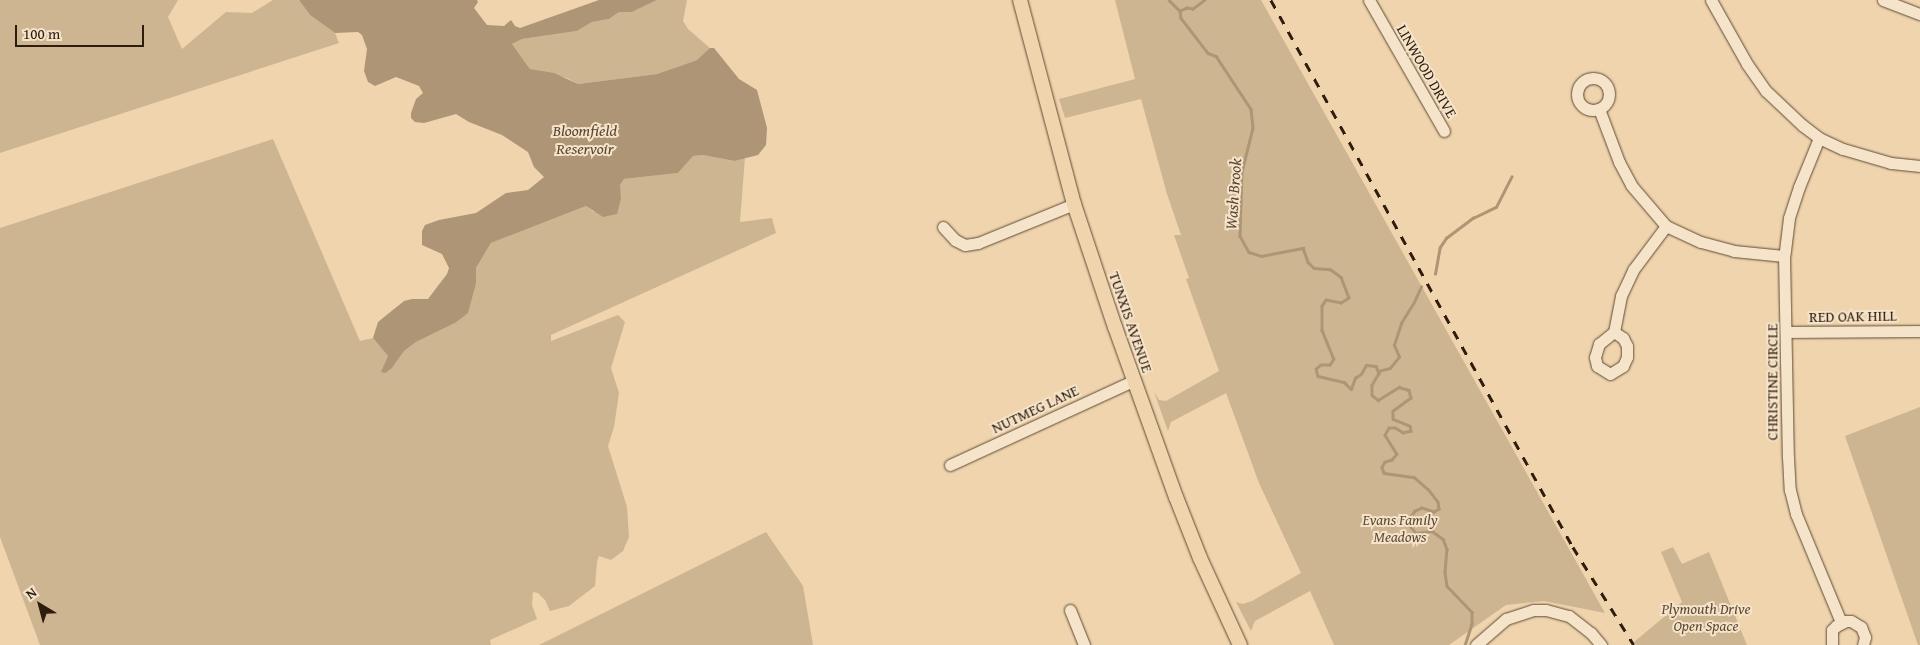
<!DOCTYPE html>
<style>
body{margin:0}
#map{position:relative;width:1920px;height:645px;overflow:hidden;background:#efd4ad;font-family:"Gentium Book Plus",serif}
div>[style]{position:absolute}
[style*='--x']{left:calc(var(--x)*1px);top:calc(var(--y)*1px);width:calc(var(--w)*1px);rotate:calc(var(--a)*1deg)}
.green>*{inset:0;background:#ceb592}
.water>*{inset:0;background:#ad9576}
.stream>*{height:2.5px;margin:-1.25px;padding:0 1.25px;transform-origin:1.25px;border-radius:1.25px;background:#ad9576}
.roads{filter:drop-shadow(0 0 1px #5e4a34) drop-shadow(0 0 1px #5e4a34)}
.minor>*{height:11px;margin:-5.5px;padding:0 5.5px;transform-origin:5.5px;border-radius:5.5px;background:#f5e3ca}
.minor>.ring{margin:-5.5px;padding:0;box-sizing:content-box;background:none;border:11px solid #f5e3ca;border-radius:50%}
.major>*{height:14px;margin:-7px;padding:0 7px;transform-origin:7px;border-radius:7px;background:#efd4ad}
.rail>*{height:2.5px;margin-top:-1.25px;transform-origin:0;background:repeating-linear-gradient(90deg,#2e1c0c 0 9px,transparent 0 18px)}
span{translate:-50% -50%;white-space:nowrap;text-align:center;line-height:1.15;-webkit-text-stroke:4px #f5e3ca;paint-order:stroke}
.street-label{font-size:15px;color:#2e1c0c}
.park-label{font-size:15px;color:#5e4a34;font-style:italic}
.water-label{font-size:16px;color:#5a4631;font-style:italic}
.north{position:absolute;left:15px;top:580px;width:50px;height:50px;-webkit-text-stroke:4px #f5e3ca;paint-order:stroke;rotate:323deg;font-size:14px;font-weight:700;line-height:20px;text-align:center;color:#2e1c0c}
.north::after{content:'';display:block;margin:auto;width:18px;height:22px;background:#2e1c0c;clip-path:polygon(50% 0,100% 100%,50% 72%,0 100%)}
.scale{position:absolute;left:15px;top:25px;width:129px;height:22px;box-sizing:border-box;border:2px solid #2e1c0c;border-top:0;padding-left:6px;font-size:15px;line-height:18px;white-space:nowrap;color:#2e1c0c;-webkit-text-stroke:4px #f5e3ca;paint-order:stroke}
</style>
<div id="map">
<div class="green">
<i style="clip-path:polygon(0 0,178px 0,168px 17px,182px 49px,226px 12px,252px 13px,273px 0,299px 0,310px 15px,335px 33px,339px 43px,0 153px)"></i>
<i style="clip-path:polygon(657px 0,687px 0,683px 21px,688px 29px,710px 48px,705px 54px,697px 60px,657px 74px,578px 84px,567px 78px,530px 69px,512px 44px,522px 39px,577px 31px,592px 22px,609px 19px,619px 12px,632px 12px)"></i>
<i style="clip-path:polygon(1115px 0,1261px 0,1605px 613px,1544px 601px,1506px 605px,1449px 645px,1334px 645px,1310px 591px,1255px 621px,1251px 631px,1236px 602px,1243px 604px,1252px 601px,1301px 573px,1259px 483px,1226px 393px,1171px 422px,1168px 431px,1154px 392px,1159px 400px,1166px 401px,1219px 371px,1186px 279px,1189px 278px,1174px 235px,1181px 235px,1167px 194px,1141px 99px,1065px 118px,1059px 99px,1135px 79px)"></i>
<i style="clip-path:polygon(273px 139px,360px 341px,373px 338px,388px 356px,387px 363px,392px 368px,404px 351px,416px 342px,455px 323px,476px 283px,476px 268px,491px 243px,586px 206px,594px 212px,620px 196px,620px 185px,624px 179px,678px 173px,692px 156px,703px 155px,733px 161px,745px 157px,740px 222px,772px 218px,776px 233px,551px 335px,551px 341px,618px 315px,625px 322px,611px 368px,619px 393px,614px 427px,608px 446px,627px 507px,629px 537px,623px 551px,611px 560px,599px 556px,597px 562px,595px 586px,569px 606px,550px 611px,545px 600px,538px 593px,533px 592px,532px 605px,537px 619px,490px 640px,491px 645px,40px 645px,0 537px,0 228px)"></i>
<i style="clip-path:polygon(1920px 407px,1920px 645px,1918px 645px,1845px 436px)"></i>
<i style="clip-path:polygon(766px 532px,803px 586px,813px 645px,539px 645px)"></i>
<i style="clip-path:polygon(1673px 547px,1682px 564px,1709px 552px,1747px 645px,1636px 645px,1634px 642px,1682px 602px,1661px 552px)"></i>
</div>
<div class="water">
<i style="clip-path:polygon(299px 0,477px 0,478px 2px,474px 8px,487px 25px,504px 26px,511px 20px,515px 26px,520px 28px,599px 0,657px 0,632px 12px,619px 12px,609px 19px,592px 22px,577px 31px,522px 39px,512px 44px,530px 69px,554px 73px,578px 84px,657px 74px,697px 60px,710px 48px,714px 48px,739px 79px,757px 90px,767px 128px,766px 145px,758px 155px,734px 161px,703px 155px,693px 156px,678px 173px,624px 179px,620px 185px,621px 199px,617px 214px,603px 217px,586px 206px,491px 243px,476px 268px,476px 283px,468px 313px,455px 323px,416px 342px,404px 351px,392px 368px,385px 373px,381px 372px,388px 356px,373px 338px,378px 322px,404px 301px,412px 299px,428px 299px,447px 274px,449px 268px,442px 254px,422px 245px,422px 231px,425px 225px,439px 220px,476px 213px,506px 193px,528px 190px,544px 177px,534px 167px,528px 152px,502px 135px,469px 122px,456px 114px,424px 123px,415px 122px,411px 118px,411px 113px,416px 99px,423px 93px,419px 86px,396px 77px,375px 86px,368px 82px,364px 71px,367px 49px,362px 35px,358px 32px,335px 33px,310px 15px)"></i>
</div>
<div class="stream">
<i style="--x:1169;--y:0;--w:16;--a:45"></i>
<i style="--x:1205;--y:0;--w:15;--a:143"></i>
<i style="--x:1193;--y:9;--w:6;--a:-171"></i>
<i style="--x:1187;--y:8;--w:8;--a:157"></i>
<i style="--x:1180;--y:11;--w:7;--a:82"></i>
<i style="--x:1181;--y:18;--w:44;--a:52.4"></i>
<i style="--x:1208;--y:53;--w:9;--a:21"></i>
<i style="--x:1216;--y:56;--w:64;--a:56.6"></i>
<i style="--x:1251;--y:109;--w:19;--a:84"></i>
<i style="--x:1253;--y:128;--w:45;--a:104"></i>
<i style="--x:1242;--y:172;--w:64;--a:91.8"></i>
<i style="--x:1240;--y:236;--w:18;--a:61"></i>
<i style="--x:1249;--y:252;--w:13;--a:18"></i>
<i style="--x:1261;--y:256;--w:43;--a:-10.8"></i>
<i style="--x:1303;--y:248;--w:15;--a:70"></i>
<i style="--x:1308;--y:262;--w:8;--a:45"></i>
<i style="--x:1314;--y:268;--w:16;--a:4"></i>
<i style="--x:1330;--y:269;--w:14;--a:36"></i>
<i style="--x:1341;--y:277;--w:22;--a:69"></i>
<i style="--x:1349;--y:298;--w:9;--a:148"></i>
<i style="--x:1341;--y:303;--w:15;--a:-169"></i>
<i style="--x:1326;--y:300;--w:7;--a:124"></i>
<i style="--x:1322;--y:306;--w:24;--a:90"></i>
<i style="--x:1322;--y:330;--w:31;--a:68"></i>
<i style="--x:1334;--y:359;--w:7;--a:124"></i>
<i style="--x:1330;--y:365;--w:9;--a:180"></i>
<i style="--x:1321;--y:365;--w:6;--a:141"></i>
<i style="--x:1316;--y:369;--w:7;--a:74"></i>
<i style="--x:1318;--y:376;--w:27;--a:13"></i>
<i style="--x:1344;--y:382;--w:10;--a:45"></i>
<i style="--x:1351;--y:389;--w:12;--a:-70"></i>
<i style="--x:1355;--y:378;--w:7;--a:-34"></i>
<i style="--x:1361;--y:374;--w:10;--a:-61"></i>
<i style="--x:1366;--y:365;--w:10;--a:6"></i>
<i style="--x:1376;--y:366;--w:8;--a:67"></i>
<i style="--x:1379;--y:373;--w:14;--a:120"></i>
<i style="--x:1372;--y:385;--w:10;--a:90"></i>
<i style="--x:1372;--y:395;--w:8;--a:40"></i>
<i style="--x:1378;--y:400;--w:25;--a:-32"></i>
<i style="--x:1399;--y:387;--w:10;--a:17"></i>
<i style="--x:1409;--y:390;--w:8;--a:76"></i>
<i style="--x:1411;--y:398;--w:22;--a:144"></i>
<i style="--x:1393;--y:411;--w:8;--a:90"></i>
<i style="--x:1393;--y:419;--w:18;--a:22"></i>
<i style="--x:1410;--y:426;--w:5;--a:79"></i>
<i style="--x:1411;--y:431;--w:8;--a:166"></i>
<i style="--x:1403;--y:433;--w:9;--a:-148"></i>
<i style="--x:1395;--y:428;--w:6;--a:180"></i>
<i style="--x:1389;--y:428;--w:8;--a:120"></i>
<i style="--x:1385;--y:435;--w:22;--a:58"></i>
<i style="--x:1397;--y:454;--w:8;--a:130"></i>
<i style="--x:1392;--y:460;--w:7;--a:164"></i>
<i style="--x:1385;--y:462;--w:6;--a:121"></i>
<i style="--x:1382;--y:467;--w:6;--a:72"></i>
<i style="--x:1384;--y:473;--w:30;--a:8"></i>
<i style="--x:1414;--y:477;--w:18;--a:41"></i>
<i style="--x:1428;--y:489;--w:16;--a:52"></i>
<i style="--x:1438;--y:502;--w:7;--a:82"></i>
<i style="--x:1439;--y:509;--w:6;--a:149"></i>
<i style="--x:1434;--y:512;--w:13;--a:-162"></i>
<i style="--x:1422;--y:508;--w:8;--a:157"></i>
<i style="--x:1415;--y:511;--w:9;--a:126"></i>
<i style="--x:1410;--y:518;--w:9;--a:84"></i>
<i style="--x:1411;--y:527;--w:8;--a:50"></i>
<i style="--x:1416;--y:533;--w:16;--a:-7"></i>
<i style="--x:1432;--y:531;--w:14;--a:36"></i>
<i style="--x:1443;--y:539;--w:11;--a:68"></i>
<i style="--x:1447;--y:549;--w:23;--a:95"></i>
<i style="--x:1445;--y:572;--w:14;--a:82"></i>
<i style="--x:1447;--y:586;--w:36;--a:46"></i>
<i style="--x:1472;--y:612;--w:12;--a:90"></i>
<i style="--x:1472;--y:624;--w:22;--a:108"></i>
<i style="--x:1435;--y:274;--w:27;--a:-80"></i>
<i style="--x:1440;--y:247;--w:11;--a:-56"></i>
<i style="--x:1446;--y:238;--w:34;--a:-37"></i>
<i style="--x:1473;--y:218;--w:25;--a:-26"></i>
<i style="--x:1496;--y:207;--w:34;--a:-63"></i>
<i style="--x:1378;--y:371;--w:12;--a:-14"></i>
<i style="--x:1390;--y:368;--w:14;--a:-51"></i>
<i style="--x:1399;--y:357;--w:13;--a:-113"></i>
<i style="--x:1394;--y:345;--w:23;--a:-72"></i>
<i style="--x:1401;--y:323;--w:22;--a:-58"></i>
<i style="--x:1413;--y:304;--w:19;--a:-65"></i>
</div>
<div class="roads">
<div class="minor">
<i style="--x:1369;--y:0;--w:151;--a:60.2"></i>
<i style="--x:1711;--y:0;--w:73;--a:60.6"></i>
<i style="--x:1747;--y:64;--w:33;--a:55"></i>
<i style="--x:1766;--y:91;--w:50;--a:43.4"></i>
<i style="--x:1802;--y:125;--w:21;--a:37"></i>
<i style="--x:1819;--y:138;--w:26;--a:25"></i>
<i style="--x:1843;--y:149;--w:50;--a:16.3"></i>
<i style="--x:1891;--y:163;--w:29;--a:6"></i>
<i style="--x:1883;--y:0;--w:40;--a:21"></i>
<i class="ring" style="left:1577px;top:78px;width:21px;height:21px"></i>
<i style="--x:1599;--y:109;--w:57;--a:69.3"></i>
<i style="--x:1619;--y:162;--w:26;--a:62"></i>
<i style="--x:1631;--y:185;--w:54;--a:49.5"></i>
<i style="--x:1666;--y:226;--w:38;--a:25"></i>
<i style="--x:1701;--y:242;--w:34;--a:15"></i>
<i style="--x:1734;--y:251;--w:50;--a:5.7"></i>
<i style="--x:1819;--y:138;--w:53;--a:112.2"></i>
<i style="--x:1799;--y:187;--w:33;--a:108"></i>
<i style="--x:1789;--y:218;--w:38;--a:97"></i>
<i style="--x:1784;--y:256;--w:201;--a:88.9"></i>
<i style="--x:1788;--y:457;--w:33;--a:87"></i>
<i style="--x:1790;--y:490;--w:25;--a:76"></i>
<i style="--x:1796;--y:514;--w:117;--a:67.4"></i>
<i style="--x:943;--y:227;--w:18;--a:47"></i>
<i style="--x:955;--y:240;--w:11;--a:27"></i>
<i style="--x:965;--y:245;--w:13;--a:-9"></i>
<i style="--x:978;--y:243;--w:104;--a:-22.1"></i>
<i style="--x:1614;--y:332;--w:11;--a:34"></i>
<i style="--x:1623;--y:338;--w:9;--a:63"></i>
<i style="--x:1627;--y:346;--w:11;--a:90"></i>
<i style="--x:1627;--y:357;--w:10;--a:114"></i>
<i style="--x:1623;--y:366;--w:15;--a:148"></i>
<i style="--x:1610;--y:374;--w:15;--a:-148"></i>
<i style="--x:1597;--y:366;--w:9;--a:-103"></i>
<i style="--x:1595;--y:357;--w:14;--a:-73"></i>
<i style="--x:1599;--y:344;--w:19;--a:-39"></i>
<i style="--x:1614;--y:332;--w:37;--a:-79"></i>
<i style="--x:1621;--y:296;--w:29;--a:-65"></i>
<i style="--x:1633;--y:270;--w:55;--a:-53.1"></i>
<i style="--x:1787;--y:332;--w:133;--a:-0.4"></i>
<i style="--x:950;--y:465;--w:201;--a:-24.7"></i>
<i style="--x:1070;--y:610;--w:38;--a:68"></i>
<i style="--x:1476;--y:645;--w:40;--a:-41"></i>
<i style="--x:1506;--y:619;--w:28;--a:-18"></i>
<i style="--x:1533;--y:610;--w:13;--a:0"></i>
<i style="--x:1546;--y:610;--w:24;--a:15"></i>
<i style="--x:1569;--y:616;--w:28;--a:38"></i>
<i style="--x:1591;--y:633;--w:16;--a:50"></i>
<i style="--x:1832;--y:645;--w:15;--a:-90"></i>
<i style="--x:1832;--y:630;--w:6;--a:-45"></i>
<i style="--x:1836;--y:626;--w:11;--a:-27"></i>
<i style="--x:1846;--y:621;--w:5;--a:0"></i>
<i style="--x:1851;--y:621;--w:12;--a:31"></i>
<i style="--x:1861;--y:627;--w:11;--a:68"></i>
<i style="--x:1865;--y:637;--w:8;--a:104"></i>
</div>
<div class="major">
<i style="--x:1020;--y:0;--w:211;--a:75.2"></i>
<i style="--x:1074;--y:204;--w:130;--a:71.6"></i>
<i style="--x:1115;--y:327;--w:181;--a:70.3"></i>
<i style="--x:1176;--y:497;--w:66;--a:68.5"></i>
<i style="--x:1200;--y:558;--w:96;--a:65.3"></i>
</div>
</div>
<div class="rail">
<i style="--x:1271;--y:0;--w:625;--a:61.1"></i>
<i style="--x:1573;--y:547;--w:115;--a:58.1"></i>
</div>
<div class="street-label">
<span style="left:1427px;top:71px;rotate:60deg">LINWOOD DRIVE</span>
<span style="left:1853px;top:316px;rotate:-1deg">RED OAK HILL</span>
<span style="left:1131px;top:322px;rotate:71deg">TUNXIS AVENUE</span>
<span style="left:1772px;top:382px;rotate:-90deg">CHRISTINE CIRCLE</span>
<span style="left:1035px;top:409px;rotate:-25deg">NUTMEG LANE</span>
</div>
<div class="park-label">
<span style="left:1400px;top:528px">Evans Family<br>Meadows</span>
<span style="left:1706px;top:617px">Plymouth Drive<br>Open Space</span>
</div>
<div class="water-label">
<span style="left:585px;top:139px">Bloomfield<br>Reservoir</span>
<span style="left:1233px;top:194px;rotate:-86deg">Wash Brook</span>
</div>
<div class="north">N</div>
<div class="scale">100 m</div>
</div>
